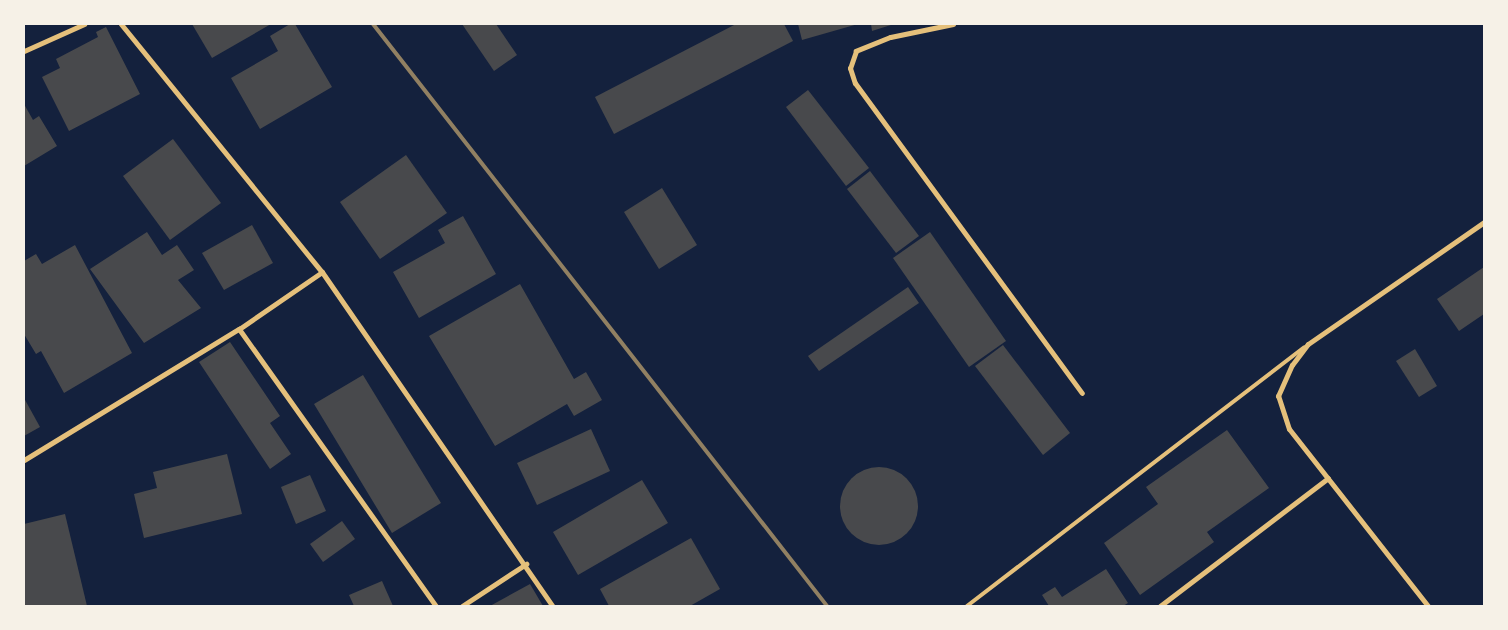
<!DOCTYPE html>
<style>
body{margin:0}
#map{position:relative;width:1508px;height:630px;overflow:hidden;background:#14213d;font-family:Karla,sans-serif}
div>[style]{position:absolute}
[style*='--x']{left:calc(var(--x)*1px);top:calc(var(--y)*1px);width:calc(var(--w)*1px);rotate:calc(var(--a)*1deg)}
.building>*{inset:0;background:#48494c}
.round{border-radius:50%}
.service>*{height:4px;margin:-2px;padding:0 2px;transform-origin:2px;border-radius:2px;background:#e5c07b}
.minor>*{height:5px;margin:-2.5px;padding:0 2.5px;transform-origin:2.5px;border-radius:2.5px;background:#e5c07b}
.rail>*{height:4px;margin:-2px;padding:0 2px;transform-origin:2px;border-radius:2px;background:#918062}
span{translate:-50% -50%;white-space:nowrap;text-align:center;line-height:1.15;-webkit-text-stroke:4px #f6f1e7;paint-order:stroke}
.frame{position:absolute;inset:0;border:25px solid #f6f1e7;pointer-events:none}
</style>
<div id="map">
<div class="building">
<i style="clip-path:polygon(192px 24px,271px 24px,212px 58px)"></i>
<i style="clip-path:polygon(290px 24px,295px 24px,332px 87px,260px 129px,231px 78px,278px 51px,270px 36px)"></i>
<i style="clip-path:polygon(462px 24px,496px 24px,517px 55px,494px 71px)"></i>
<i style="clip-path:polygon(736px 24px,784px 24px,793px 41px,614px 134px,595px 97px)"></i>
<i style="clip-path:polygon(798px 24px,858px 24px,802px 40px)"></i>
<i style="clip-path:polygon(871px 24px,894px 24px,872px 31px)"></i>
<i style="clip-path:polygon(106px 27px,140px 94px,69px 131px,42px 77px,60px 68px,56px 59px,98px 37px,96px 32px)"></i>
<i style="clip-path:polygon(808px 90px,869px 168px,846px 186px,786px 107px)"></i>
<i style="clip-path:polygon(24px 104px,33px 120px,39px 116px,57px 146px,24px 166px)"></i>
<i style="clip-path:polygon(173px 139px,221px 203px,170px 240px,123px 176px)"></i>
<i style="clip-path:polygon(406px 155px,447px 213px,380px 259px,340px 202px)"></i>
<i style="clip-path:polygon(870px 171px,919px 236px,896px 253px,847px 189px)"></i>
<i style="clip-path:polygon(662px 188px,697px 245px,659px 269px,624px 212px)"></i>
<i style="clip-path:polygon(463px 216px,496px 274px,419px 318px,393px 272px,445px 243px,438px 230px)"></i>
<i style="clip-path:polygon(252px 225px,273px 263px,224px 290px,202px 253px)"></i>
<i style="clip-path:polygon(147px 232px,162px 255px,177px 245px,194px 270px,178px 280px,201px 308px,144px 343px,90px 269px)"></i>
<i style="clip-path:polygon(930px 232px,1006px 341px,969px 367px,893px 258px)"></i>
<i style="clip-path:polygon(75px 245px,132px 353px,64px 393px,41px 351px,36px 354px,24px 334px,24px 261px,36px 254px,42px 264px)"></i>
<i style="clip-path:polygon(1484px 267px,1484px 314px,1459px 331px,1437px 299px)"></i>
<i style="clip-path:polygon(520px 284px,574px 379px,586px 372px,602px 400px,574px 416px,567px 404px,495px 446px,429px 336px)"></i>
<i style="clip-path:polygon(908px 287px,919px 303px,819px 371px,808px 356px)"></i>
<i style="clip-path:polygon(230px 342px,280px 416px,270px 423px,291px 454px,270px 469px,199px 362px)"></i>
<i style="clip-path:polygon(1003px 345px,1070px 433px,1043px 455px,975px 366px)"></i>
<i style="clip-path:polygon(1415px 349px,1437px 386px,1419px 397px,1396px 361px)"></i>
<i style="clip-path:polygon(363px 375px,441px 503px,392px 533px,314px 404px)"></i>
<i style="clip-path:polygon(24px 398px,40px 427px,24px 436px)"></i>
<i style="clip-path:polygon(591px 429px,610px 471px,537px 505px,517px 463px)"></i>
<i style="clip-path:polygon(1227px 430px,1269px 488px,1207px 532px,1214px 542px,1140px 595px,1104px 543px,1158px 504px,1146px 487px)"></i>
<i style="clip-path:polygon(227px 454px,242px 514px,144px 538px,134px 494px,157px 488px,153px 472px)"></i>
<i class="round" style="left:840px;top:467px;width:78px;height:78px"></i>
<i style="clip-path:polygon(310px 475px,326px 511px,296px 524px,281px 487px)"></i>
<i style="clip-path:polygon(642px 480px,668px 523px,578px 575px,553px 532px)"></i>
<i style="clip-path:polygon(65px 514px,87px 606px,24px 606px,24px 524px)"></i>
<i style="clip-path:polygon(342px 521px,355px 539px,323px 562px,310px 544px)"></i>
<i style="clip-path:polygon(691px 538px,720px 589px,690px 606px,609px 606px,600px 589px)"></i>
<i style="clip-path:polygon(1106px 569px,1128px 603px,1123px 606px,1049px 606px,1042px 595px,1055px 587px,1062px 597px)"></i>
<i style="clip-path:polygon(382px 581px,393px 606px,354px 606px,349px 595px)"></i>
<i style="clip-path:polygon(530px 584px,543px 606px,490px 606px)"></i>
</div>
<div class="service">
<i style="--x:967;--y:606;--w:425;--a:-37.5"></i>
</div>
<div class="minor">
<i style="--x:121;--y:24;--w:319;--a:51"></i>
<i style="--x:322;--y:272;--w:406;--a:55.4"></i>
<i style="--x:953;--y:24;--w:64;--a:168.3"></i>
<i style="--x:890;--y:37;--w:37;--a:158"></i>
<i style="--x:856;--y:51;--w:18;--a:109"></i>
<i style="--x:850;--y:68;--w:16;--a:72"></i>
<i style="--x:855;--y:83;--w:384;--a:53.8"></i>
<i style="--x:24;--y:51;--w:66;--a:-24.2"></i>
<i style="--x:322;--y:272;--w:101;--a:145.5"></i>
<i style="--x:239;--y:329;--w:340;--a:54.6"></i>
<i style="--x:24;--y:460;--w:252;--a:-31.4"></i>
<i style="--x:462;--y:606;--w:77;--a:-33.3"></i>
<i style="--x:1160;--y:606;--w:211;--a:-37.3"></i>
<i style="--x:1428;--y:606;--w:225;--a:-128.1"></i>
<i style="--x:1289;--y:429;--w:35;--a:-108"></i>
<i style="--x:1278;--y:396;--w:34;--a:-66"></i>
<i style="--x:1292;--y:365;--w:26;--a:-53"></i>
<i style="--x:1308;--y:344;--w:214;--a:-34.7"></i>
</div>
<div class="rail">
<i style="--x:373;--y:24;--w:738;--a:52.04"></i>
</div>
<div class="frame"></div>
</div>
